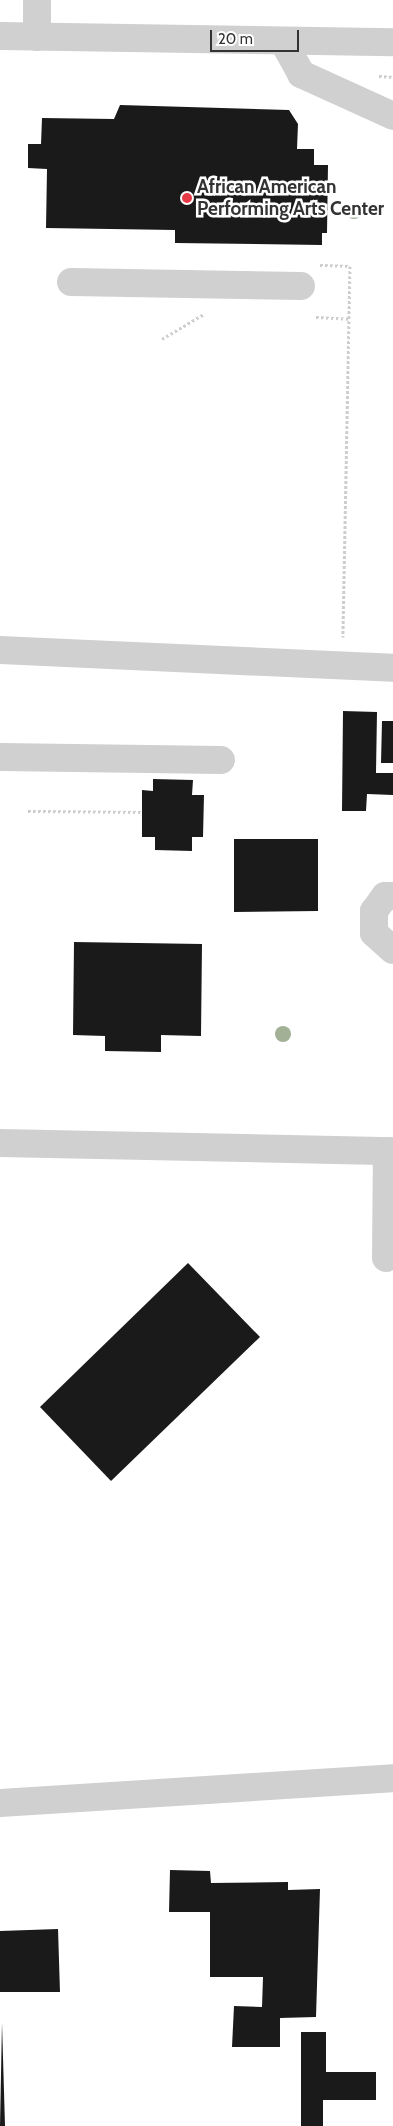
<!DOCTYPE html>
<style>
body{margin:0}
#map{position:relative;width:393px;height:2126px;overflow:hidden;background:#fff;font-family:Cabin,sans-serif}
div>[style]{position:absolute}
[style*='--x']{left:calc(var(--x)*1px);top:calc(var(--y)*1px);width:calc(var(--w)*1px);rotate:calc(var(--a)*1deg)}
.building>*{inset:0;background:#1a1a1a}
.path>*{height:3px;margin-top:-1.5px;transform-origin:0;background:repeating-linear-gradient(90deg,#cdcdcd 0 2.5px,transparent 0 5px)}
.minor>*{height:28px;margin:-14px;padding:0 14px;transform-origin:14px;border-radius:14px;background:#d0d0d0}
.trees>*{width:16px;height:16px;margin:-8px;border-radius:50%;background:#a2b095}
.dots>*{width:14px;height:14px;translate:-50% -50%;box-sizing:border-box;border:2px solid #fff;border-radius:50%}
span{translate:-50% -50%;white-space:nowrap;text-align:center;line-height:1.15;-webkit-text-stroke:5px #fff;paint-order:stroke}
.poi-label{font-size:19px;color:#333;font-weight:700}
.left{translate:0 -50%;text-align:left}
.scale{position:absolute;left:210px;top:30px;width:89px;height:22px;box-sizing:border-box;border:2px solid #333;border-top:0;padding-left:6px;font-size:15px;line-height:18px;white-space:nowrap;color:#333;-webkit-text-stroke:4px #fff;paint-order:stroke}
</style>
<div id="map">
<div class="building">
<i style="clip-path:polygon(120px 105px,289px 110px,298px 124px,297px 149px,314px 149px,314px 165px,328px 165px,327px 233px,322px 233px,322px 245px,175px 243px,175px 230px,46px 228px,47px 169px,28px 168px,28px 144px,41px 144px,42px 118px,114px 119px)"></i>
<i style="clip-path:polygon(343px 711px,377px 712px,376px 773px,393px 773px,393px 795px,367px 794px,366px 811px,342px 811px)"></i>
<i style="clip-path:polygon(382px 721px,393px 721px,393px 763px,381px 763px)"></i>
<i style="clip-path:polygon(153px 779px,193px 780px,192px 795px,204px 795px,203px 837px,192px 837px,192px 851px,155px 850px,155px 837px,142px 837px,142px 790px,153px 791px)"></i>
<i style="clip-path:polygon(234px 839px,318px 839px,318px 911px,234px 912px)"></i>
<i style="clip-path:polygon(74px 942px,202px 944px,201px 1036px,161px 1035px,161px 1052px,105px 1051px,105px 1036px,73px 1035px)"></i>
<i style="clip-path:polygon(188px 1263px,260px 1337px,111px 1481px,40px 1407px)"></i>
<i style="clip-path:polygon(170px 1870px,210px 1871px,211px 1883px,288px 1882px,288px 1890px,320px 1889px,316px 2017px,280px 2018px,280px 2047px,232px 2047px,234px 2006px,262px 2007px,263px 1977px,210px 1977px,210px 1912px,169px 1912px)"></i>
<i style="clip-path:polygon(58px 1929px,60px 1992px,0 1992px,0 1931px)"></i>
<i style="clip-path:polygon(2px 2023px,5px 2126px,0 2126px)"></i>
<i style="clip-path:polygon(301px 2032px,326px 2032px,326px 2072px,376px 2072px,376px 2100px,323px 2100px,323px 2126px,301px 2126px)"></i>
</div>
<div class="path">
<i style="--x:379;--y:76;--w:14;--a:4"></i>
<i style="--x:320;--y:265;--w:30;--a:2"></i>
<i style="--x:350;--y:266;--w:371;--a:91.1"></i>
<i style="--x:316;--y:317;--w:33;--a:3"></i>
<i style="--x:162;--y:339;--w:49;--a:-30.8"></i>
<i style="--x:28;--y:811;--w:114;--a:0.5"></i>
</div>
<div class="minor">
<i style="--x:0;--y:36;--w:393;--a:0.9"></i>
<i style="--x:37;--y:37;--w:37;--a:-90"></i>
<i style="--x:283;--y:41;--w:38;--a:61"></i>
<i style="--x:301;--y:74;--w:101;--a:24.5"></i>
<i style="--x:71;--y:282;--w:230;--a:1"></i>
<i style="--x:0;--y:650;--w:393;--a:2.6"></i>
<i style="--x:0;--y:757;--w:221;--a:0.8"></i>
<i style="--x:393;--y:896;--w:8;--a:180"></i>
<i style="--x:385;--y:896;--w:19;--a:126"></i>
<i style="--x:374;--y:911;--w:22;--a:90"></i>
<i style="--x:374;--y:933;--w:25;--a:42"></i>
<i style="--x:0;--y:1143;--w:393;--a:1.2"></i>
<i style="--x:386;--y:1258;--w:107;--a:-89.5"></i>
<i style="--x:0;--y:1803;--w:394;--a:-3.6"></i>
</div>
<div class="trees">
<i style="left:354px;top:211px"></i>
<i style="left:283px;top:1034px"></i>
</div>
<div class="dots">
<i style="left:187px;top:198px;background:#e63946"></i>
</div>
<div class="poi-label">
<span class="left" style="left:197px;top:198px">African American<br>Performing Arts Center</span>
</div>
<div class="scale">20 m</div>
</div>
